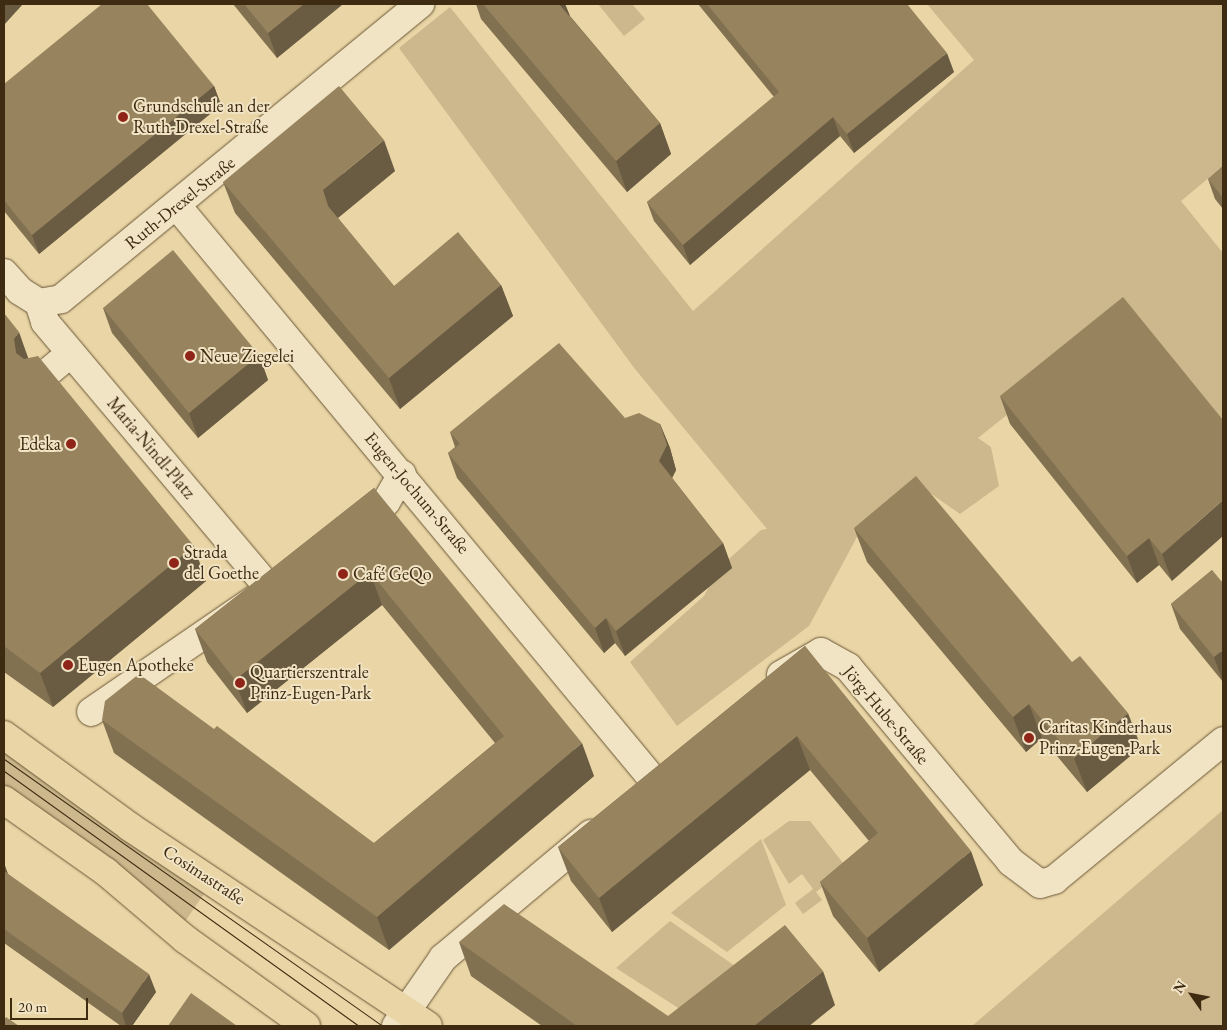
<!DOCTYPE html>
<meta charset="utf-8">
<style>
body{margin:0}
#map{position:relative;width:1227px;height:1030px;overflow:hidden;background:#e9d5a5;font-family:"EB Garamond",serif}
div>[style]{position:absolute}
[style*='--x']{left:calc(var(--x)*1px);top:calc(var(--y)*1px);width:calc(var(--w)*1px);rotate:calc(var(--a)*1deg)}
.green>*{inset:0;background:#ccb88c}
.roads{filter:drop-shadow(0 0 1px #6a5637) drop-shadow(0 0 1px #6a5637)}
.minor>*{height:28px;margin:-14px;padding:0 14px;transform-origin:14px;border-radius:14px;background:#f1e4c4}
.major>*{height:28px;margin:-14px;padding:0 14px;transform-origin:14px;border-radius:14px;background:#e9d5a5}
.tram>*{height:1px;margin:-0.5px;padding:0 0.5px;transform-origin:0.5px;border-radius:0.5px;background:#3f2b12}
.wall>*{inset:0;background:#827151}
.shaded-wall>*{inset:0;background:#6a5c42}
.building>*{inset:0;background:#97835e}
.dots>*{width:14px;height:14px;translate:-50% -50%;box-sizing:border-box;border:2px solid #f1e4c4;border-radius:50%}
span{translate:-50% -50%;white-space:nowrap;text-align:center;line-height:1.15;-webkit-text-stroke:4px #f1e4c4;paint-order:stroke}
.poi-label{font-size:18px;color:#3f2b12}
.left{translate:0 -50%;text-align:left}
.right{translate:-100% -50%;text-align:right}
.street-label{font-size:18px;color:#3f2b12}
.frame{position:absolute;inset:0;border:5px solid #3f2b12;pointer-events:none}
.north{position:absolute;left:1167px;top:970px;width:50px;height:50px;-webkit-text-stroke:4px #f1e4c4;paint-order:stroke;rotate:303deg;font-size:14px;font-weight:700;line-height:20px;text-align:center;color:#3f2b12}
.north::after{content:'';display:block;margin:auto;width:18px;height:22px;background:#3f2b12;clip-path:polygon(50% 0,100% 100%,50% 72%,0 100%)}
.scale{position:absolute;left:10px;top:998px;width:78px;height:22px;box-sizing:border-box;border:2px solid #3f2b12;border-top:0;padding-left:6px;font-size:15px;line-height:18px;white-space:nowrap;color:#3f2b12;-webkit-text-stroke:4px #f1e4c4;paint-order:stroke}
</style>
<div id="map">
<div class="green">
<i style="clip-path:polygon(598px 4px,632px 4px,645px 19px,624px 36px)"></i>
<i style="clip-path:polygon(927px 4px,1223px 4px,1223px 166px,1181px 201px,1223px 253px,1223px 421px,1133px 314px,978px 438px,991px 447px,999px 486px,960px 514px,930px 493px,867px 529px,857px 537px,809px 626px,677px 726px,630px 662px,704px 596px,719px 568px,761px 530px,767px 529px,635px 369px,399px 48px,450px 7px,693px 311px,974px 60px)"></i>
<i style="clip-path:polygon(4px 747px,210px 885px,184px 923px,4px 786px)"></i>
<i style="clip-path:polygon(1223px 810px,1223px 1026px,972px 1026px)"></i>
<i style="clip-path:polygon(789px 821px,810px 821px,847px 868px,816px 892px,822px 900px,803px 914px,795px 903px,813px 889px,802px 874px,789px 884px,763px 840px)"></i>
<i style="clip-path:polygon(761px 839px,786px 905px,727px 952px,671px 913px)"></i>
<i style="clip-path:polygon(670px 921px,738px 968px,686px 1013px,616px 968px)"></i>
</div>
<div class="roads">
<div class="minor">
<i style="--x:177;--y:206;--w:747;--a:50.32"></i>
<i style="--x:4;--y:273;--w:24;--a:48"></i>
<i style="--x:20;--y:291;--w:22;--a:32"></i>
<i style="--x:39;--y:303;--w:22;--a:-10"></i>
<i style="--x:61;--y:299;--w:465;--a:-39.4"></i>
<i style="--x:39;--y:303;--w:20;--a:72"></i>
<i style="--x:45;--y:322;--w:349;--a:49.9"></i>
<i style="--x:270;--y:589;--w:217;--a:145.5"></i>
<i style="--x:41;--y:378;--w:39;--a:-40"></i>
<i style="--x:355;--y:525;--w:39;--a:-37"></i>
<i style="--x:386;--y:502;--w:32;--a:-60"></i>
<i style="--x:781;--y:675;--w:46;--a:-29.9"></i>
<i style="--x:821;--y:652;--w:31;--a:29"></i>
<i style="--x:848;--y:667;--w:254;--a:50.1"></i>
<i style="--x:1011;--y:862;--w:36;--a:37"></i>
<i style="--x:1040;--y:884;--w:15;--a:-16"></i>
<i style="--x:1054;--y:880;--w:219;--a:-39.4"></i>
<i style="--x:396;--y:1026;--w:83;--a:-55.3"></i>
<i style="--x:443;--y:958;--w:193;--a:-40"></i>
</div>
<div class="major">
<i style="--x:4;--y:735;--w:156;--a:36.1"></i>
<i style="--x:130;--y:827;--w:358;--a:33.7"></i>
<i style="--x:4;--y:800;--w:125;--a:35.2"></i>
<i style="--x:106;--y:872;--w:104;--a:40.3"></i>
<i style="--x:185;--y:939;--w:149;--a:35.7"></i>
</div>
</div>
<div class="tram">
<i style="--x:4;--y:759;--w:464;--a:35.2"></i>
<i style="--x:4;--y:771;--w:437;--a:35.7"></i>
</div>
<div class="wall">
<i style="clip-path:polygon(233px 4px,343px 4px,277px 58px)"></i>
<i style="clip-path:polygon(476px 4px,565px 4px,570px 16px,660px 123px,671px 154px,627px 192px,481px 19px)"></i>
<i style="clip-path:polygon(698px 4px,907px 4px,954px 72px,854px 153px,840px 136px,690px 265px,654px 221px,647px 202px,774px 97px)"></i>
<i style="clip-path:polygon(4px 84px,214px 86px,221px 105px,39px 254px,4px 211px)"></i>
<i style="clip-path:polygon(1223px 166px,1223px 209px,1215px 199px,1208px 179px)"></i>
<i style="clip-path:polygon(395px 171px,338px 218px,394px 286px,501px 285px,513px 316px,400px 409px,235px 213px,223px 182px)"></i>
<i style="clip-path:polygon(103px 308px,259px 355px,268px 380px,198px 438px,112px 333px)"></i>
<i style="clip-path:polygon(4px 313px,28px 358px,206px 581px,53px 707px,4px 672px)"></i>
<i style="clip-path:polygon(1000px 396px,1223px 420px,1172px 581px,1159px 565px,1137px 583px,1010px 424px)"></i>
<i style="clip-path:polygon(625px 418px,660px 424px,670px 448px,676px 470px,672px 478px,723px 543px,732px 568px,625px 656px,615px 643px,604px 653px,457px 478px,448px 453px,455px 447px,450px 432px)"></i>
<i style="clip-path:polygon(374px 488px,594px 776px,389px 950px,114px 753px,102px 720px,374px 843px,495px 743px,382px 605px,247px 713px,207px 662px,195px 629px)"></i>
<i style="clip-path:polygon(854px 528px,1141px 747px,1087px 792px,1042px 738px,1026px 752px,867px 562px)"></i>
<i style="clip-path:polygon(1212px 570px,1223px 682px,1180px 629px,1171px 604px)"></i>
<i style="clip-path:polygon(805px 646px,983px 885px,879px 972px,833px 916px,820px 882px,869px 841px,810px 770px,612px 932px,571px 881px,558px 847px)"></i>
<i style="clip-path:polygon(4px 863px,8px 874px,156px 992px,132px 1026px,121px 1026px,4px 943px)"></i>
<i style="clip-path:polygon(459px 942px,668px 1016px,835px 1005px,809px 1026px,542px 1026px,471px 976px)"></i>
</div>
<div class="shaded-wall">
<i style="clip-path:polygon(4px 4px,23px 4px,4px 25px)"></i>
<i style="clip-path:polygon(304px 4px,343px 4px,277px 58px,268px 33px)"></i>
<i style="clip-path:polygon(554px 4px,565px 4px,570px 16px)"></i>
<i style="clip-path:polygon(947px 53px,954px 72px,854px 153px,847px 134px)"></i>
<i style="clip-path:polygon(214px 86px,221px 105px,39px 254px,32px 235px)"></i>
<i style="clip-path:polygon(833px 117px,840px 136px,690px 265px,683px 245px)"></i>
<i style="clip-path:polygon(660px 123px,671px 154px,627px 192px,616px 161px)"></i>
<i style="clip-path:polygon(384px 140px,395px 171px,334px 221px,328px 206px,323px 190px)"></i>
<i style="clip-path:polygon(501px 285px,513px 316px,400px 409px,389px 378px)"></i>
<i style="clip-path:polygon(19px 332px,31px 366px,16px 353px,14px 339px)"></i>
<i style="clip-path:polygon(259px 355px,268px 380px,198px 438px,189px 413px)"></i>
<i style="clip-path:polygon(660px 424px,670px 448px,676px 470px,668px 486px,659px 461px)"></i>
<i style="clip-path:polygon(1223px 500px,1223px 536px,1172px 581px,1162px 554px)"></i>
<i style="clip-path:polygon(1149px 538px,1159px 565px,1137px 583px,1127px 556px)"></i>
<i style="clip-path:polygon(723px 543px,732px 568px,625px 656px,616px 631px)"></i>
<i style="clip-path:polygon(194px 546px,206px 581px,53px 707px,40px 673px)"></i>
<i style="clip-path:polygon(370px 572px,382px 605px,247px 713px,235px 680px)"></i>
<i style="clip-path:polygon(606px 618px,615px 643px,604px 653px,595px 628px)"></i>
<i style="clip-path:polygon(1223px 650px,1223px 682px,1214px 657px)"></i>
<i style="clip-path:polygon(1029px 704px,1042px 738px,1026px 752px,1013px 717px)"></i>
<i style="clip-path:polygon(1128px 713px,1141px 747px,1087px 792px,1074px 758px)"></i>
<i style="clip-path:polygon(797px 736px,810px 770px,612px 932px,599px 898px)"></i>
<i style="clip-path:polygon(582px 743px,594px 776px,389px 950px,377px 917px)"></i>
<i style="clip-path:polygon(971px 851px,983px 885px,879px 972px,867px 938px)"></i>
<i style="clip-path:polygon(4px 863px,8px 875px,4px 881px)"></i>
<i style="clip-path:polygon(823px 971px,835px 1005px,809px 1026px,754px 1026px)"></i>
<i style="clip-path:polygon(149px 974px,156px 992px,132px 1026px,126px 1026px,122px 1013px)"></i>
</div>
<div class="building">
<i style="clip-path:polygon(102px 4px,147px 4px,214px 86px,32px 235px,4px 200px,4px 84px)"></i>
<i style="clip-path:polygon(244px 4px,304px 4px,268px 33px)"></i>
<i style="clip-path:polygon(483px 4px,559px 4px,660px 123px,616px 161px)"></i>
<i style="clip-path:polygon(707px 4px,907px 4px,947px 53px,847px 134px,833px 117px,683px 245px,647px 202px,779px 92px)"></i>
<i style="clip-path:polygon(339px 86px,384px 140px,323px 190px,328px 206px,394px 286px,458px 232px,501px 285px,389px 378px,223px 182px)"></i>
<i style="clip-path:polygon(1223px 166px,1223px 198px,1208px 179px)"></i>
<i style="clip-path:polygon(173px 250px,259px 355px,189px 413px,103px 308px)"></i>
<i style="clip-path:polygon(1123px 297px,1223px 420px,1223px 500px,1162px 554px,1149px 538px,1127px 556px,1000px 396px)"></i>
<i style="clip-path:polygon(4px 313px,19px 332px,14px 339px,16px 353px,24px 359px,38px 356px,194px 546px,40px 673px,4px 646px)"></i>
<i style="clip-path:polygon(559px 343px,625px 418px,639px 413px,660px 424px,667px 445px,659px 461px,723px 543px,616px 631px,606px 618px,595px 628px,448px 453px,460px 444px,450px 432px)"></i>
<i style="clip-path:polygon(916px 476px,1072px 662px,1080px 656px,1128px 713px,1074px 758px,1029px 704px,1013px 717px,854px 528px)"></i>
<i style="clip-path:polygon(374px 488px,582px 743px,377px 917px,102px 720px,105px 701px,139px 674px,214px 729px,217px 726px,374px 843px,504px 736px,370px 572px,235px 680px,195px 629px)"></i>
<i style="clip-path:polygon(1212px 570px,1223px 583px,1223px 650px,1214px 657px,1171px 604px)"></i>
<i style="clip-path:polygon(805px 646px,971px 851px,867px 938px,820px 882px,878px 833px,797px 736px,599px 898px,558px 847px)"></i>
<i style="clip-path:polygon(4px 871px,149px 974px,122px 1013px,4px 929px)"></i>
<i style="clip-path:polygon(504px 904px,668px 1016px,785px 925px,823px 971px,754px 1026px,577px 1026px,459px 942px)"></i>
<i style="clip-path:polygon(191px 993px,237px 1026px,168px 1026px)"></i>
<i style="clip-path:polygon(6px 1017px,19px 1026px,4px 1026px,4px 1020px)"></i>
</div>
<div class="dots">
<i style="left:123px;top:117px;background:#8f2418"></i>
<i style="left:190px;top:356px;background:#8f2418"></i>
<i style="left:71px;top:444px;background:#8f2418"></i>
<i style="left:174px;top:563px;background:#8f2418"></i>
<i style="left:343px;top:574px;background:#8f2418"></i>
<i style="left:68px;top:665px;background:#8f2418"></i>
<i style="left:240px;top:683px;background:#8f2418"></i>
<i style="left:1029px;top:738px;background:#8f2418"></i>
</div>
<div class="poi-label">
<span class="left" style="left:133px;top:117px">Grundschule an der<br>Ruth-Drexel-Straße</span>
<span class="left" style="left:200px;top:356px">Neue Ziegelei</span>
<span class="right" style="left:61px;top:444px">Edeka</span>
<span class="left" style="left:184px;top:563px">Strada<br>del Goethe</span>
<span class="left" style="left:353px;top:574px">Café GeQo</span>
<span class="left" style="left:78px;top:665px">Eugen Apotheke</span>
<span class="left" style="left:250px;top:683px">Quartierszentrale<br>Prinz-Eugen-Park</span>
<span class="left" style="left:1039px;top:738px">Caritas Kinderhaus<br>Prinz-Eugen-Park</span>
</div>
<div class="street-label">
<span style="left:180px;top:203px;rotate:-39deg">Ruth-Drexel-Straße</span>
<span style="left:151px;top:448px;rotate:50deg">Maria-Nindl-Platz</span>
<span style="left:417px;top:493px;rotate:50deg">Eugen-Jochum-Straße</span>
<span style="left:886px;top:715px;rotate:50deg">Jörg-Hube-Straße</span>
<span style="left:204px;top:875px;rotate:33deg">Cosimastraße</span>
</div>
<div class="frame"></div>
<div class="north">N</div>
<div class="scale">20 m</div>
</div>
